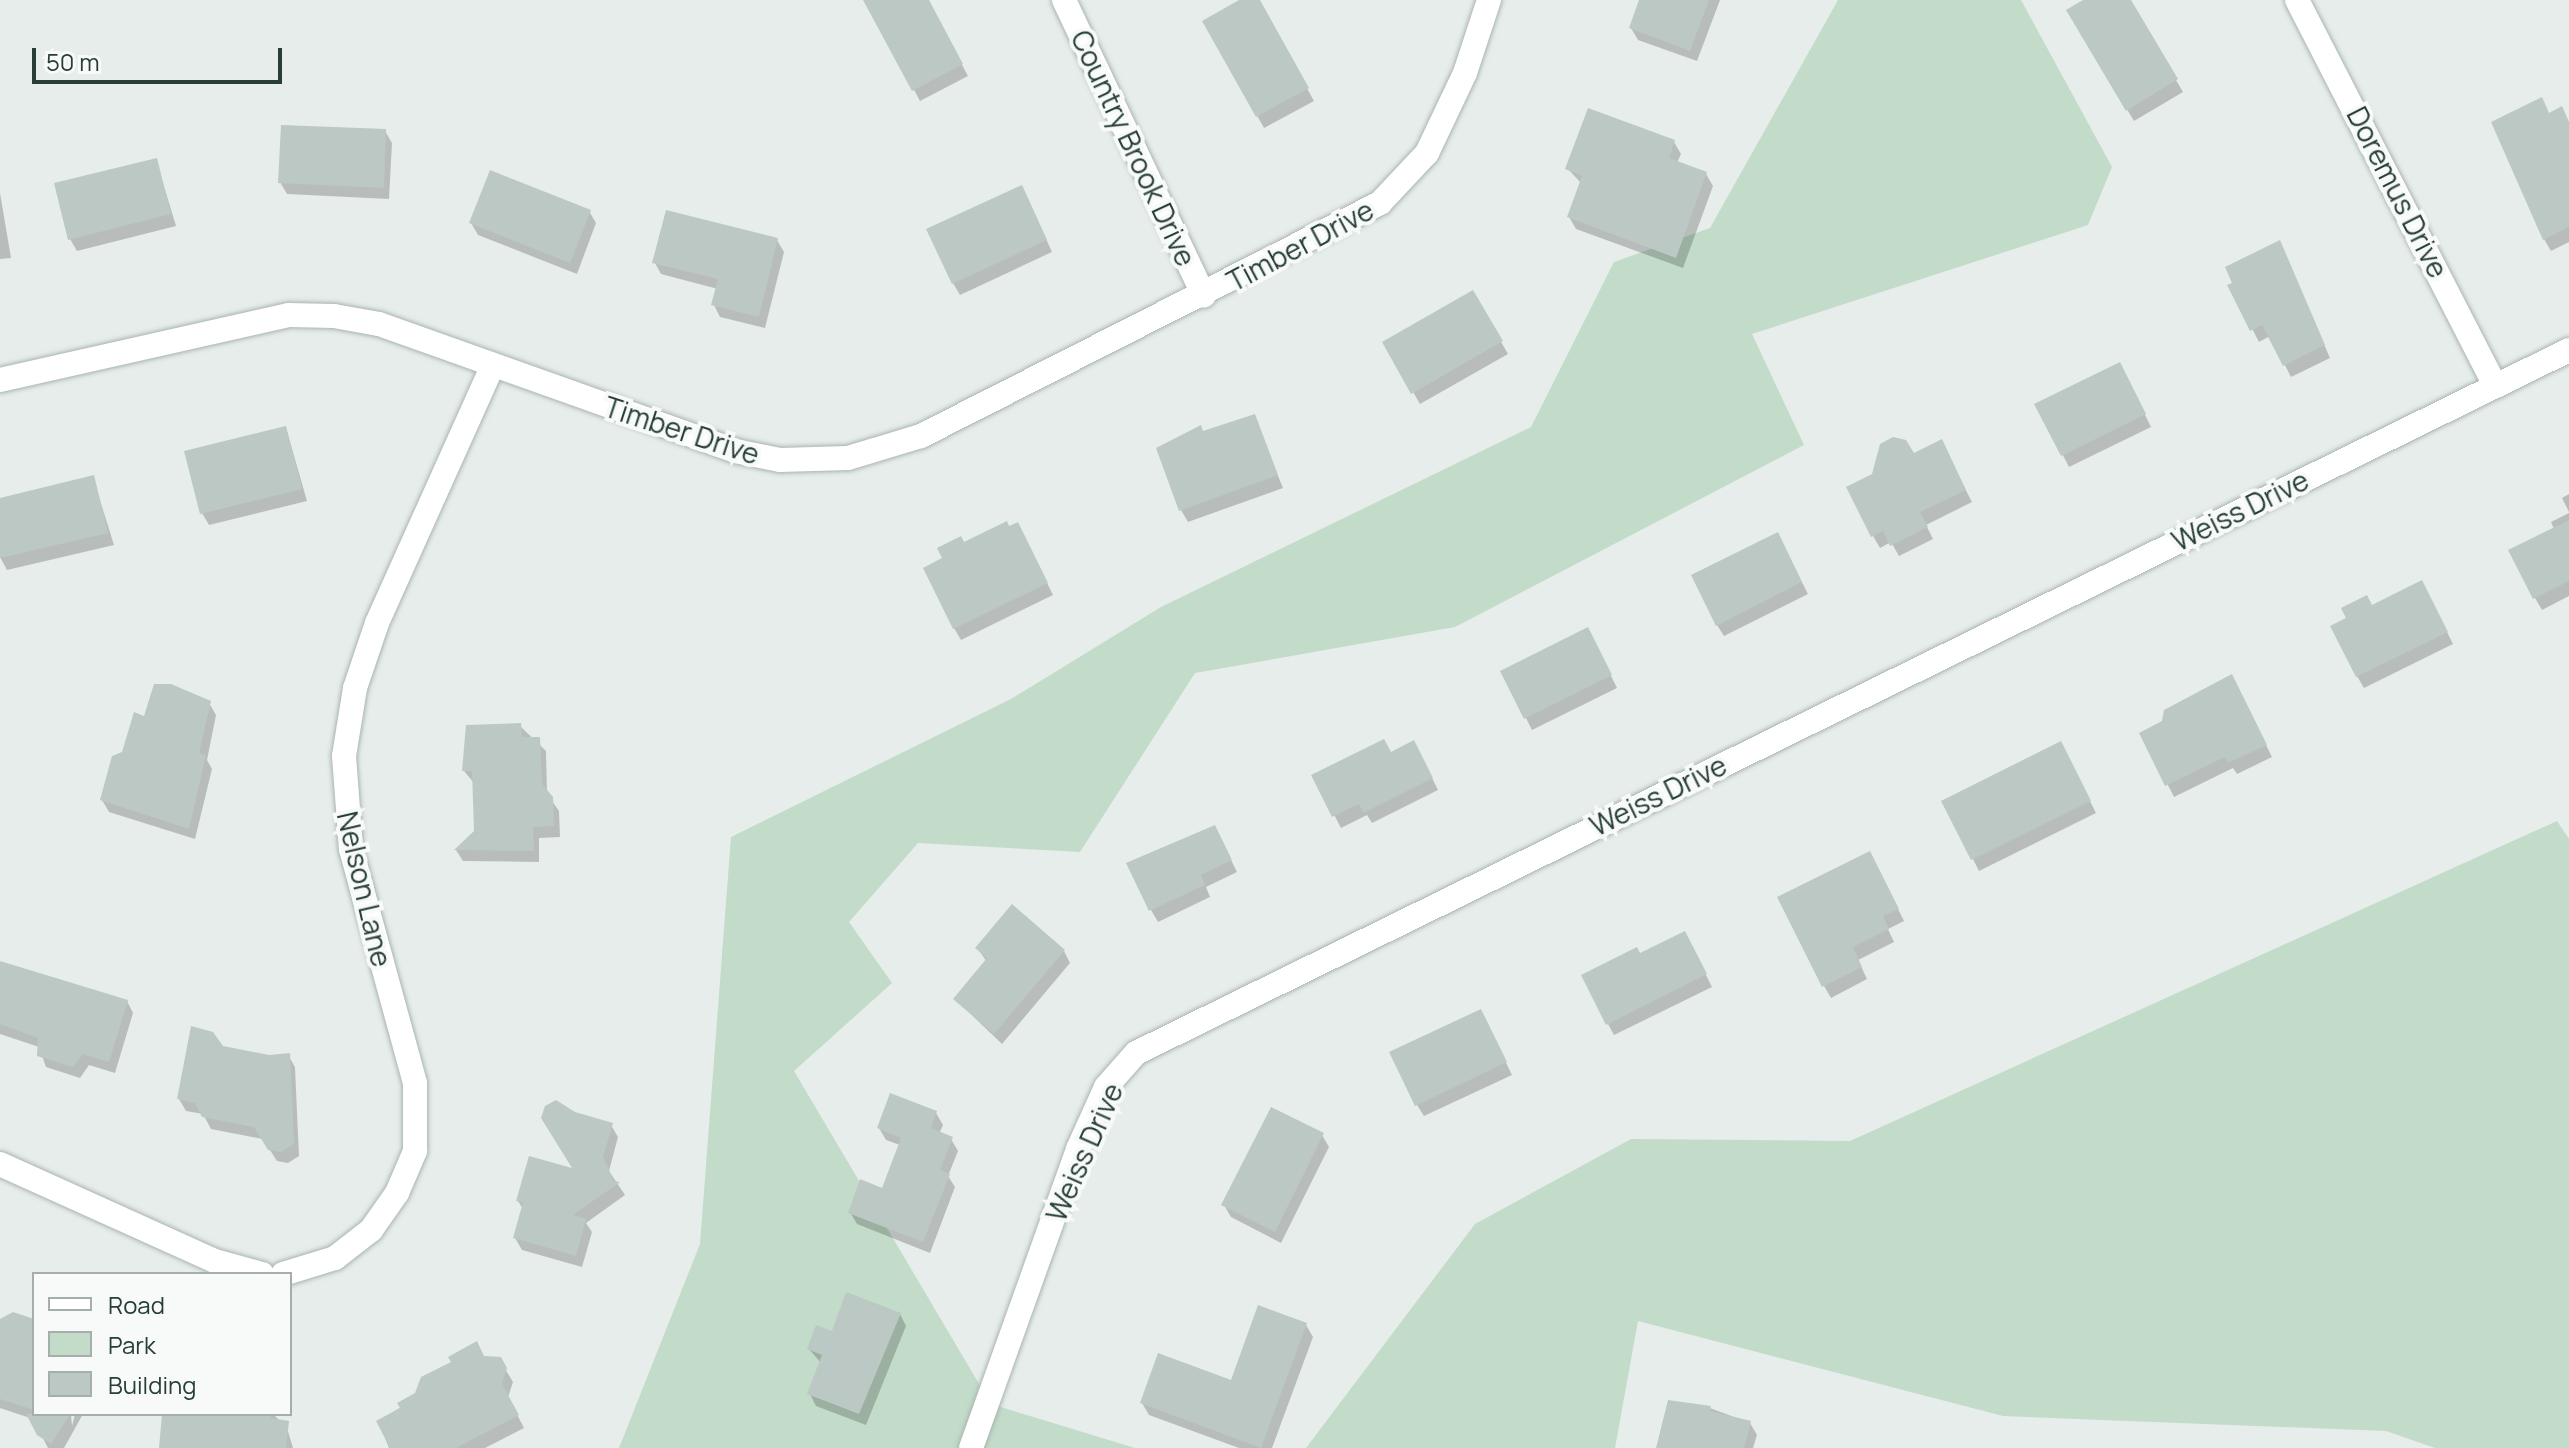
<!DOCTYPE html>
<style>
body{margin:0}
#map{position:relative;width:2569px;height:1448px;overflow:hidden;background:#e6edea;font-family:Manrope,sans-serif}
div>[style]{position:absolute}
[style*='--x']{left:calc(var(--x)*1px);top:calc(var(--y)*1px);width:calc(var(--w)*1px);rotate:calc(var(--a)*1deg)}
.green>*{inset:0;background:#c2dcc9}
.shadow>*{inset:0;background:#0003}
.building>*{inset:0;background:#bcc8c3}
.roads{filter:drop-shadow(0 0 2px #a9b5b1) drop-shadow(0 0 2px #a9b5b1)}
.minor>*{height:24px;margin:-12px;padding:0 12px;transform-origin:12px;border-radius:12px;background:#fff}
span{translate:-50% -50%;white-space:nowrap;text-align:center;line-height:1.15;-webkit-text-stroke:8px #f7faf8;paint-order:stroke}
.street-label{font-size:28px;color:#273e37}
.legend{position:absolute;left:32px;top:1272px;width:260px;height:144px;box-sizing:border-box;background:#f7faf8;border:2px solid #a4afab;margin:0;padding:10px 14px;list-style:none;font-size:24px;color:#273e37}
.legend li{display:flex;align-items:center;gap:16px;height:40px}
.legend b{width:40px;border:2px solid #a4afab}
.scale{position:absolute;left:32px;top:48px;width:250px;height:36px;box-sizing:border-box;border:4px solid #273e37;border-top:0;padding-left:10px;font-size:24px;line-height:28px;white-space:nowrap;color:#273e37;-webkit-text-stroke:6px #f7faf8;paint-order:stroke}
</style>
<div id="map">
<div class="green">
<i style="clip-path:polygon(1838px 0,2021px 0,2112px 167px,2088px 225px,1752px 334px,1804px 445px,1455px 627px,1195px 673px,1080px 852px,918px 843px,849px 922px,892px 983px,794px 1071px,991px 1404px,1135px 1448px,619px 1448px,700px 1244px,731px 837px,1011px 699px,1161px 607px,1531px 427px,1614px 262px,1710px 228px)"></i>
<i style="clip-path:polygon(2557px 821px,2569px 839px,2569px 1448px,2435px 1448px,2386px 1431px,2003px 1416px,1638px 1321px,1615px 1448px,1306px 1448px,1475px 1224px,1631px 1139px,1850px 1141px)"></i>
</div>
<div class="shadow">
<i style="clip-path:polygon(866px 0,927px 0,968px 76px,920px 101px)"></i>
<i style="clip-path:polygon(1244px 0,1258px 0,1314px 101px,1264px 128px,1204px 22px)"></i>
<i style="clip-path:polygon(1641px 0,1720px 0,1697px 61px,1638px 40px,1631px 28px)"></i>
<i style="clip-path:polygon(2087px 0,2129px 0,2183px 92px,2134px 121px,2068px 11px)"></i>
<i style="clip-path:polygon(2549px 115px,2569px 122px,2569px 242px,2551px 251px,2544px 239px)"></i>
<i style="clip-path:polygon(385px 131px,392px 143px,389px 199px,287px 194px,280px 182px)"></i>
<i style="clip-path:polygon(1674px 142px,1681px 154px,1677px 163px,1706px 174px,1713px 186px,1683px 268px,1576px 229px,1569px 217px,1581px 183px,1568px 169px)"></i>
<i style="clip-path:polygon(156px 160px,176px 226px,77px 251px,70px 239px)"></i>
<i style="clip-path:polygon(0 193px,11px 258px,0 259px)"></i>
<i style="clip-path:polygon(1028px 199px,1052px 252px,960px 295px,953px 283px)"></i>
<i style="clip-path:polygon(589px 211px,596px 223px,577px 274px,478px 235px,471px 223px)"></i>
<i style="clip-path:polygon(777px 240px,784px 252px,765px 328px,720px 317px,714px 305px,718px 289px,661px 274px,655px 263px)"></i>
<i style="clip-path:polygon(2285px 254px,2330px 358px,2291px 377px,2270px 336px,2259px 342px,2230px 286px)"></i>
<i style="clip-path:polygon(1473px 293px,1508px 354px,1420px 404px,1385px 343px)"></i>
<i style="clip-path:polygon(2126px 376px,2151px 427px,2069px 467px,2037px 405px)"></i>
<i style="clip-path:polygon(1254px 417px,1283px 488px,1188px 522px,1181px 510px,1203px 433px)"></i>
<i style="clip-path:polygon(286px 428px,307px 501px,209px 525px,202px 513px)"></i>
<i style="clip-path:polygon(1947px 454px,1972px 502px,1926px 525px,1933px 539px,1899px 556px,1891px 542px,1880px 548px,1873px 536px,1874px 475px,1913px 456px)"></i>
<i style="clip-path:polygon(93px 478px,114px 545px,7px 570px,0 557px,0 500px)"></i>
<i style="clip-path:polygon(2569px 494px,2569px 512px,2562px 498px)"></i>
<i style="clip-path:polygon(2569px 513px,2569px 596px,2542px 610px,2535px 598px,2554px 529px,2551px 522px)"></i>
<i style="clip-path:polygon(1009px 529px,1024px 536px,1053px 595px,961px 640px,954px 628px,963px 544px)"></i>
<i style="clip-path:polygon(1784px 547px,1808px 594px,1724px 636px,1717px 625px)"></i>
<i style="clip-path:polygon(2428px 594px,2453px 644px,2364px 688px,2357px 676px,2372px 608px)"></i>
<i style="clip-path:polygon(1594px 642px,1617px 688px,1532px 730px,1503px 672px)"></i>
<i style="clip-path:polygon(2238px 688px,2272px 757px,2237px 774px,2233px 768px,2174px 797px,2142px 734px)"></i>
<i style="clip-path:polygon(209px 703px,216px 715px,207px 760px,212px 769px,195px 839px,109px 812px,102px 800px,145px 718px)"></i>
<i style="clip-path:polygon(520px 726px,546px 751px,547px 794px,559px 811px,560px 837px,539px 838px,539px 862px,463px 861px,456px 850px,476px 831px,474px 783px,464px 771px)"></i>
<i style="clip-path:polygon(1390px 754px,1420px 754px,1438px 790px,1372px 823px,1367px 815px,1341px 828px,1314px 776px)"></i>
<i style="clip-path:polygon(2067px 756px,2096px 813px,1979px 871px,1944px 802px)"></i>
<i style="clip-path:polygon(1221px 840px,1237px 872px,1206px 887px,1210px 897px,1158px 922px,1151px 910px)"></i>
<i style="clip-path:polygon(1876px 865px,1904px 921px,1888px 929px,1894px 942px,1858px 960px,1867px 979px,1831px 998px,1824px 986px)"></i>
<i style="clip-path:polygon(1691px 945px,1712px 987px,1614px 1035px,1608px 1024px,1639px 956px)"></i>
<i style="clip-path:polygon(978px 949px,1064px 951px,1070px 963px,1002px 1044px,955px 999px,987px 962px)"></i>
<i style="clip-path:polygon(0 978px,127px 1001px,133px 1013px,115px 1073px,89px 1065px,80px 1078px,46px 1067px,39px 1047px,0 1034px)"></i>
<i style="clip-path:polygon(1487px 1024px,1512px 1075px,1424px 1116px,1417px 1105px)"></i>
<i style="clip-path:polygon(222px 1048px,269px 1057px,288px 1055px,295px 1067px,299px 1156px,288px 1163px,277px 1161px,263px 1139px,211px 1129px,203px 1114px,186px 1111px,179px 1099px)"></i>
<i style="clip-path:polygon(936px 1113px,943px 1125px,939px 1134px,951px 1139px,958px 1151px,948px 1176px,955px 1187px,930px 1253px,857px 1224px,850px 1212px,883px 1190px,900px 1145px,886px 1140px,879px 1128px)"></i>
<i style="clip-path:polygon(574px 1114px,611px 1125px,618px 1137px,609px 1171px,625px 1195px,586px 1223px,592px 1232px,582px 1267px,522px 1250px,515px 1238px,523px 1209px,518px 1201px,576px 1172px)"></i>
<i style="clip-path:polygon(1322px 1135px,1329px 1147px,1281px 1243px,1231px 1217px,1224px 1205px)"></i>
<i style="clip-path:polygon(900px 1314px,906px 1326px,866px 1425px,816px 1406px,810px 1394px,821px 1363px,809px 1349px,833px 1333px)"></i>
<i style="clip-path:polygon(34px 1321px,34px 1414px,71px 1414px,72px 1426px,75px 1414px,83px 1414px,64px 1448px,48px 1448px,33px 1419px,0 1408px,0 1325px)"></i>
<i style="clip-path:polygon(1306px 1325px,1313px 1337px,1272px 1448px,1239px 1448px,1149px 1415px,1142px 1403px,1232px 1383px)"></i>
<i style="clip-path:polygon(484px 1358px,499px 1359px,513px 1382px,508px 1397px,524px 1428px,485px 1448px,389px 1448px,378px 1421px)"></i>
<i style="clip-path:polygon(1710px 1408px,1750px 1423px,1757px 1435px,1753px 1448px,1659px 1448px)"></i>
<i style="clip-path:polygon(164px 1414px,273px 1414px,287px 1428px,293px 1448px,161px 1448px)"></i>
</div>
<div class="building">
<i style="clip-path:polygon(863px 0,929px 0,963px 64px,912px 91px)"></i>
<i style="clip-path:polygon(1239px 0,1260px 0,1309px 88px,1256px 117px,1202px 21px)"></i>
<i style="clip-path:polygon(1639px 0,1709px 0,1690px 51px,1629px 28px)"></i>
<i style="clip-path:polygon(2083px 0,2131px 0,2178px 79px,2126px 111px,2066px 10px)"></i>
<i style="clip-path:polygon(2542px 97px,2549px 113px,2562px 106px,2569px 122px,2569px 227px,2543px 240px,2491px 122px)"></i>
<i style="clip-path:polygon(1588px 108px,1675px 140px,1669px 158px,1707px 172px,1676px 258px,1567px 217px,1582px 176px,1565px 169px)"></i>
<i style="clip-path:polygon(281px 125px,386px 129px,384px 188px,278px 183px)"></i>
<i style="clip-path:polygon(157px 158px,171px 214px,68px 240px,54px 183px)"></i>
<i style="clip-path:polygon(490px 170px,591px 210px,570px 263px,469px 223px)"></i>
<i style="clip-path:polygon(1022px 185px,1047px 240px,952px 284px,926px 229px)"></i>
<i style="clip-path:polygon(666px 210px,778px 238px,759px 317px,711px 305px,718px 279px,652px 263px)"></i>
<i style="clip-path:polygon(2280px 240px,2325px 345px,2283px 366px,2262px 325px,2250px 331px,2227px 285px,2232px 283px,2225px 267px)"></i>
<i style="clip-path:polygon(1473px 290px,1503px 341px,1411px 394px,1382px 342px)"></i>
<i style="clip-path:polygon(2120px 362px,2146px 414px,2061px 456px,2034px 404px)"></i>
<i style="clip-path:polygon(1255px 414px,1278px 475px,1179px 511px,1156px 448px,1201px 425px,1203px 431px)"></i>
<i style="clip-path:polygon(286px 426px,302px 489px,200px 514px,184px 451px)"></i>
<i style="clip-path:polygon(1893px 437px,1906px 440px,1914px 453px,1942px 439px,1966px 490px,1920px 512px,1928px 527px,1890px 546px,1883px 531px,1871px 537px,1846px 487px,1872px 474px,1880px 444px)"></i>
<i style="clip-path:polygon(94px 475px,108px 533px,0 558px,0 498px)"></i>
<i style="clip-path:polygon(2569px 520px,2569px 581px,2533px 599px,2508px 550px)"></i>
<i style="clip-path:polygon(1007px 521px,1009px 526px,1018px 522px,1048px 583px,953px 629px,923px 568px,942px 558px,937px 548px,961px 536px,964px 542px)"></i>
<i style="clip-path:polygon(1778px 532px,1802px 582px,1716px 626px,1691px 575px)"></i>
<i style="clip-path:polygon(2422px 580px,2448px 632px,2356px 677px,2330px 626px,2346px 618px,2341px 608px,2367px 595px,2372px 605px)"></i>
<i style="clip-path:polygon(1588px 627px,1612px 675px,1524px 719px,1500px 671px)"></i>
<i style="clip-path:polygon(2232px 674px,2267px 745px,2228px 763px,2225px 757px,2165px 786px,2139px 733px,2162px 721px,2164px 710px)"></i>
<i style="clip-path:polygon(154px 684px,171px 684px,211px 701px,199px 753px,206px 755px,189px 829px,100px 800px,112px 756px,122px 752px,134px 712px,144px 716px)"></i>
<i style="clip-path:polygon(521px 723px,522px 737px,540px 737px,542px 784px,553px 797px,554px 826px,533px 827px,534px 851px,454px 850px,474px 831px,472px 771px,462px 771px,466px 725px)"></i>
<i style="clip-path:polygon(1384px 739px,1391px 752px,1414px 740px,1433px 778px,1363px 813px,1359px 804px,1332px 817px,1311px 775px)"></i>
<i style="clip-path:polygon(2061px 741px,2091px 801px,1971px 860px,1941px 801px)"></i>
<i style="clip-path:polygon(1215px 825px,1232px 860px,1201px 875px,1205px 885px,1149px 911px,1126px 863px)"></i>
<i style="clip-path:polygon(1870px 851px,1899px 909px,1883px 916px,1889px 929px,1853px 947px,1862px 967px,1822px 987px,1777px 897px)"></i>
<i style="clip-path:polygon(1012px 904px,1065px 950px,994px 1034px,953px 999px,987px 958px,975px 948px)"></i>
<i style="clip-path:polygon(1685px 931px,1707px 974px,1606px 1025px,1581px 975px,1637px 947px,1640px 953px)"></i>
<i style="clip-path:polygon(0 961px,128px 1000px,109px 1062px,83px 1054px,73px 1067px,37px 1056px,38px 1038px,0 1024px)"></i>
<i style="clip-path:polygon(1481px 1009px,1507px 1062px,1415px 1106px,1389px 1052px)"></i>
<i style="clip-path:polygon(191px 1026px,213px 1032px,223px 1046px,269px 1055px,290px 1053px,294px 1144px,281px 1152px,268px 1150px,254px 1127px,202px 1117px,195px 1103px,177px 1099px)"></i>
<i style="clip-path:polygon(890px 1093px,937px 1111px,931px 1128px,953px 1137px,940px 1170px,950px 1174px,923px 1242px,848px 1213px,860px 1179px,882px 1188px,901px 1138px,877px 1128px)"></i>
<i style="clip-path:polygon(556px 1100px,575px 1112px,613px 1123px,603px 1157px,614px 1181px,620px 1182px,573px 1215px,586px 1219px,576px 1256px,513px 1238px,523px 1202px,516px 1201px,529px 1156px,572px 1168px,541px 1118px,545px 1106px)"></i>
<i style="clip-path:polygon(1271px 1107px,1324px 1133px,1275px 1232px,1221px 1205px)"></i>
<i style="clip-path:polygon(846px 1292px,901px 1313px,859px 1414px,807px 1394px,822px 1355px,807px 1349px,816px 1325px,832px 1331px)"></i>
<i style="clip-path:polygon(1258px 1305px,1307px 1323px,1261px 1448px,1140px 1403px,1158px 1353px,1231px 1380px)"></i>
<i style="clip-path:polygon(13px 1312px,34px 1319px,34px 1410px,0 1399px,0 1319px)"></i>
<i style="clip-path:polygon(477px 1341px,484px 1356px,501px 1357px,507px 1368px,502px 1384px,519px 1415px,456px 1448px,390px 1448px,376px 1421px,400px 1408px,397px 1403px,415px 1393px,421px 1377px,451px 1362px,448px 1357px)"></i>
<i style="clip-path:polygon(1668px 1400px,1711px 1406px,1710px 1411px,1751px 1421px,1744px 1448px,1656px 1448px)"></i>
<i style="clip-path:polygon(26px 1414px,70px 1414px,51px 1444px,37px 1435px)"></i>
<i style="clip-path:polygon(162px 1414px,271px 1414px,271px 1418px,289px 1421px,286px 1448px,159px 1448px)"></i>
</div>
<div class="roads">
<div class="minor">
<i style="--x:1064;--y:0;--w:327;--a:64.7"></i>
<i style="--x:2297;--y:0;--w:434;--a:62.8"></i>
<i style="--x:0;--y:380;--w:296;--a:-12.7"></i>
<i style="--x:289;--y:315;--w:45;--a:1.3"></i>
<i style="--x:334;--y:316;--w:46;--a:10.1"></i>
<i style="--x:379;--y:324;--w:378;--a:19.6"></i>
<i style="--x:735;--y:451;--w:46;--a:11.3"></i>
<i style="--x:780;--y:460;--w:68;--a:-1.7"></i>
<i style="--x:848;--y:458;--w:76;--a:-16.8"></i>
<i style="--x:921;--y:436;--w:515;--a:-26.91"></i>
<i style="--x:1380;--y:203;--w:69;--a:-46.8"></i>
<i style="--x:1427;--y:153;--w:89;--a:-64.6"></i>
<i style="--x:1465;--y:73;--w:77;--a:-71.8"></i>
<i style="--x:0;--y:1164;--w:236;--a:24.3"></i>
<i style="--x:215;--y:1261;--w:49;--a:15.5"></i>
<i style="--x:283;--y:1274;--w:54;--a:-17.1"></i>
<i style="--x:335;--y:1258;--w:46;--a:-37.9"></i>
<i style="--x:371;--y:1230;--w:45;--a:-54.9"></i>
<i style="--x:397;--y:1193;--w:46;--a:-66.8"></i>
<i style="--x:415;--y:1151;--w:68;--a:-90"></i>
<i style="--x:415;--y:1083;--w:243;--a:-105.3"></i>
<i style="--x:351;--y:849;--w:93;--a:-94.3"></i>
<i style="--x:344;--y:756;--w:69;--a:-80.8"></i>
<i style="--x:355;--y:688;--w:69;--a:-71.3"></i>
<i style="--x:377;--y:623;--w:283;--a:-65.8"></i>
<i style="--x:971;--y:1448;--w:318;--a:-70.3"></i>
<i style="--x:1078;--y:1149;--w:68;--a:-65.7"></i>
<i style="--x:1106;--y:1087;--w:45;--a:-48.6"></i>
<i style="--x:1136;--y:1053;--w:1596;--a:-26.13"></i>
</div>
</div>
<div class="street-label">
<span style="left:1134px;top:148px;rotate:65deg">Country Brook Drive</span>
<span style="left:2398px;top:192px;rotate:63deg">Doremus Drive</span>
<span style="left:1300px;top:245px;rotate:-28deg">Timber Drive</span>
<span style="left:682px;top:430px;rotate:18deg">Timber Drive</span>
<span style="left:2240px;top:510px;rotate:-26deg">Weiss Drive</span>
<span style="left:1658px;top:795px;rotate:-26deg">Weiss Drive</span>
<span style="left:365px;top:889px;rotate:77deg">Nelson Lane</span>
<span style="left:1084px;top:1152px;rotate:-66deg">Weiss Drive</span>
</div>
<ul class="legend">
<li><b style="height:10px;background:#fff"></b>Road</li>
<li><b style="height:22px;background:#c2dcc9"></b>Park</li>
<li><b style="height:22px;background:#bcc8c3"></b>Building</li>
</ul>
<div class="scale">50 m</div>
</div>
